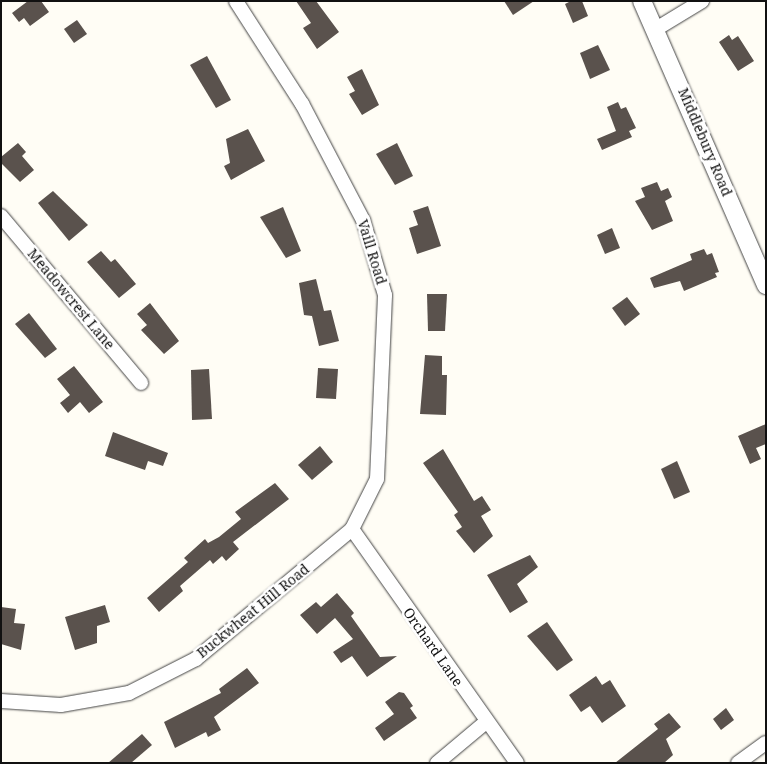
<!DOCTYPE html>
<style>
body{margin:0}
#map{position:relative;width:767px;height:764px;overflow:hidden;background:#fffdf5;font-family:"Noto Serif",serif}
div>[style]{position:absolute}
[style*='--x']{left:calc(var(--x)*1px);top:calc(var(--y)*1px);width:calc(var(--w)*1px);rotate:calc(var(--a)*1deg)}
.building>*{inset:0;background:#5a524d}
.roads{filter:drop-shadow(0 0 1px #444) drop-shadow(0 0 1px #444)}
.minor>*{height:14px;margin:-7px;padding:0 7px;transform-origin:7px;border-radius:7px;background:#fff}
.tertiary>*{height:18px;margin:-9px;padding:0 9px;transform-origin:9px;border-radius:9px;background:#fff}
span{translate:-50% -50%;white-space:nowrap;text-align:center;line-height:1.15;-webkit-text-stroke:5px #fff;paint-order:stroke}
.street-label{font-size:14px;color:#111}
.frame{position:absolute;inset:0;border:2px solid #111;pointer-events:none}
</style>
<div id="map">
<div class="building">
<i style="clip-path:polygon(28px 1px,41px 1px,49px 12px,30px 26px,24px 18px,19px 22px,12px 13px)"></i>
<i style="clip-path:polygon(296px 1px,316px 1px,339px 32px,317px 49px,303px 28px,311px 23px)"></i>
<i style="clip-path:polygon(504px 1px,534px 1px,513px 15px)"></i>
<i style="clip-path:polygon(571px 1px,582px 1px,588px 16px,573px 23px,565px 4px)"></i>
<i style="clip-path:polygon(77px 20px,87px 34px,74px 43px,64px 29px)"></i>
<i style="clip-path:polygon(729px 35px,732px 40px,738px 36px,754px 61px,738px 71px,719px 42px)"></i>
<i style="clip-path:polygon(598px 45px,610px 70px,590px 79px,580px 53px)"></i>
<i style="clip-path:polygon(207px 56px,231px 100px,216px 108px,190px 65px)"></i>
<i style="clip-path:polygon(362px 69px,379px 105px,362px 115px,349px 94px,355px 91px,347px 77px)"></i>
<i style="clip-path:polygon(618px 102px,621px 109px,626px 107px,636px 128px,629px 131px,632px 137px,602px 150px,597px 139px,616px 131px,607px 107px)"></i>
<i style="clip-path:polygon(248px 129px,265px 161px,231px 180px,224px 166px,230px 163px,226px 139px)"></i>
<i style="clip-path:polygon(18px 143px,26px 152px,22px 156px,34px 170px,20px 182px,1px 163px,1px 157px)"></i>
<i style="clip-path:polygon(397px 143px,413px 176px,395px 185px,376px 154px)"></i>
<i style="clip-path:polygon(657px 182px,661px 191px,668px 188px,672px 197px,665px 201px,673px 221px,652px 230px,635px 201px,645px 197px,641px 188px)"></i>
<i style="clip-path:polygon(53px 191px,88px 225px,69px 241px,38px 203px)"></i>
<i style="clip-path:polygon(428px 206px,441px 246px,417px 254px,409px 228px,418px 225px,413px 211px)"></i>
<i style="clip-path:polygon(283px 207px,301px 251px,286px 258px,260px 217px)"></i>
<i style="clip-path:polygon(612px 228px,620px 248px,605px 254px,597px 235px)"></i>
<i style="clip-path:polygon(704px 249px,707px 255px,712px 253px,719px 272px,715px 273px,717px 277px,684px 291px,680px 281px,654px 288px,650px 278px,692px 260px,690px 254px)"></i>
<i style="clip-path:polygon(101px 251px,111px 262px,115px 259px,136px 284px,119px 298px,87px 262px)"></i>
<i style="clip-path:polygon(316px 279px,324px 311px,331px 310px,339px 341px,319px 346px,312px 316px,304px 315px,299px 283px)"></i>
<i style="clip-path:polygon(427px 294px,447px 294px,445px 331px,428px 331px)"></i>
<i style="clip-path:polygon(627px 297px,640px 314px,625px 326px,612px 308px)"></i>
<i style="clip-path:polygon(150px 303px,179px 341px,164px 354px,141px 330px,147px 325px,137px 314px)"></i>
<i style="clip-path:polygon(29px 313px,57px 349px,45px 358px,15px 324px)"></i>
<i style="clip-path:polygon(425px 355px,442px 356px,442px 375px,447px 375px,446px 415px,420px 414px)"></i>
<i style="clip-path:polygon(74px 366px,103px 402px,89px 413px,80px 402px,68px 413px,60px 403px,70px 395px,57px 379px)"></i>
<i style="clip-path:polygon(318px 368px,338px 369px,336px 399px,316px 398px)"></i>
<i style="clip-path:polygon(209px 369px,212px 419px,192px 420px,191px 370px)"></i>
<i style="clip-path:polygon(766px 424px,766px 444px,756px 448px,761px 459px,750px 464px,738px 436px)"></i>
<i style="clip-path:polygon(113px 432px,168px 453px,163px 466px,148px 461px,145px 470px,105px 456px)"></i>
<i style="clip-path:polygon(320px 446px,333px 462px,312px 480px,298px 465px)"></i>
<i style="clip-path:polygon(443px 449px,474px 501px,482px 496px,491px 510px,481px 516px,493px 536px,474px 553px,456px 531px,462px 527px,454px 515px,458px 512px,423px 463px)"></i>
<i style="clip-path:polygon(677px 461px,690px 492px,674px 499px,661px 469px)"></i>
<i style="clip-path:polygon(275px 483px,289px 499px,233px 542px,239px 549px,226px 561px,222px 556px,213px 564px,210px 560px,180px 586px,183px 591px,159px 612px,147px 598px,188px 562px,184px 558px,205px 539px,208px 543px,219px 537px,241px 519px,235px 512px)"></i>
<i style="clip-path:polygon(530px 555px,538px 567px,517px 584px,528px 602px,510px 613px,487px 575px)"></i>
<i style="clip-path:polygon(337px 593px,354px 613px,351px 616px,380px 657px,397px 656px,367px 677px,352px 656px,341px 663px,333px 652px,353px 639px,335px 618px,317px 634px,300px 615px,316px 602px,321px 607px)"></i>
<i style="clip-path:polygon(105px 605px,110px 622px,97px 626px,97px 643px,75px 650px,65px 617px)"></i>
<i style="clip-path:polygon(1px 607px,16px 609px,14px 623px,25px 624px,21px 650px,1px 644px)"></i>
<i style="clip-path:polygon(547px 622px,573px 660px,557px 671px,527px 636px)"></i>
<i style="clip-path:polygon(247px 668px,259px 683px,214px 717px,221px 730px,208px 737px,206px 732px,175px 748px,164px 722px,221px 693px,219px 689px)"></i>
<i style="clip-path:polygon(596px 676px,602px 685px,610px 680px,626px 706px,602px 723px,590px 706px,581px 712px,569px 695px)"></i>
<i style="clip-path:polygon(399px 692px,404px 693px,413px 706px,410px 708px,417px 718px,384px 741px,375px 728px,394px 714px,385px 702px)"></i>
<i style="clip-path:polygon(726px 708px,734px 720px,721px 730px,713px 719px)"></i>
<i style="clip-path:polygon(669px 713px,681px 727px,666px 739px,673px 755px,664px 763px,615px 763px,658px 729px,654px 724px)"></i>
<i style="clip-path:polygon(142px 734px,152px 745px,131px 763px,108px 763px)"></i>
</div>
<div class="roads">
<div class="minor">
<i style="--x:656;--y:29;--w:54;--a:-31.3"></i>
<i style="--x:1;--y:216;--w:218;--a:50"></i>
<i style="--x:352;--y:529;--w:286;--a:54.8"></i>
<i style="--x:1;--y:701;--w:60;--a:3.8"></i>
<i style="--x:61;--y:705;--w:69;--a:-10"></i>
<i style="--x:129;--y:693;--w:75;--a:-26.9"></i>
<i style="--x:196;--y:659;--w:203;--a:-39.8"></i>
<i style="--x:352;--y:529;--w:56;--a:-63.4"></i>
<i style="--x:377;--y:479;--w:184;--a:-87.5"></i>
<i style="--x:385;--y:295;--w:78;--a:-106.3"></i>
<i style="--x:363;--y:220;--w:131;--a:-117.7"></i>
<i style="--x:302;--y:104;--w:122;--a:-122.7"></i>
<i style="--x:437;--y:763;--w:64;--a:-39.9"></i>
<i style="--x:738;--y:763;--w:34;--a:-36"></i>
</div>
<div class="tertiary">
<i style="--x:642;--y:1;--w:310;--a:66.4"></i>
</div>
</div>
<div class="street-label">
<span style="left:705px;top:142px;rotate:67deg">Middlebury Road</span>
<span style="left:372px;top:252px;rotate:73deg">Vaill Road</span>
<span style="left:71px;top:299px;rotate:50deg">Meadowcrest Lane</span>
<span style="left:253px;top:611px;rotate:-39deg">Buckwheat Hill Road</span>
<span style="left:433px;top:647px;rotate:55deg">Orchard Lane</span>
</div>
<div class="frame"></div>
</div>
